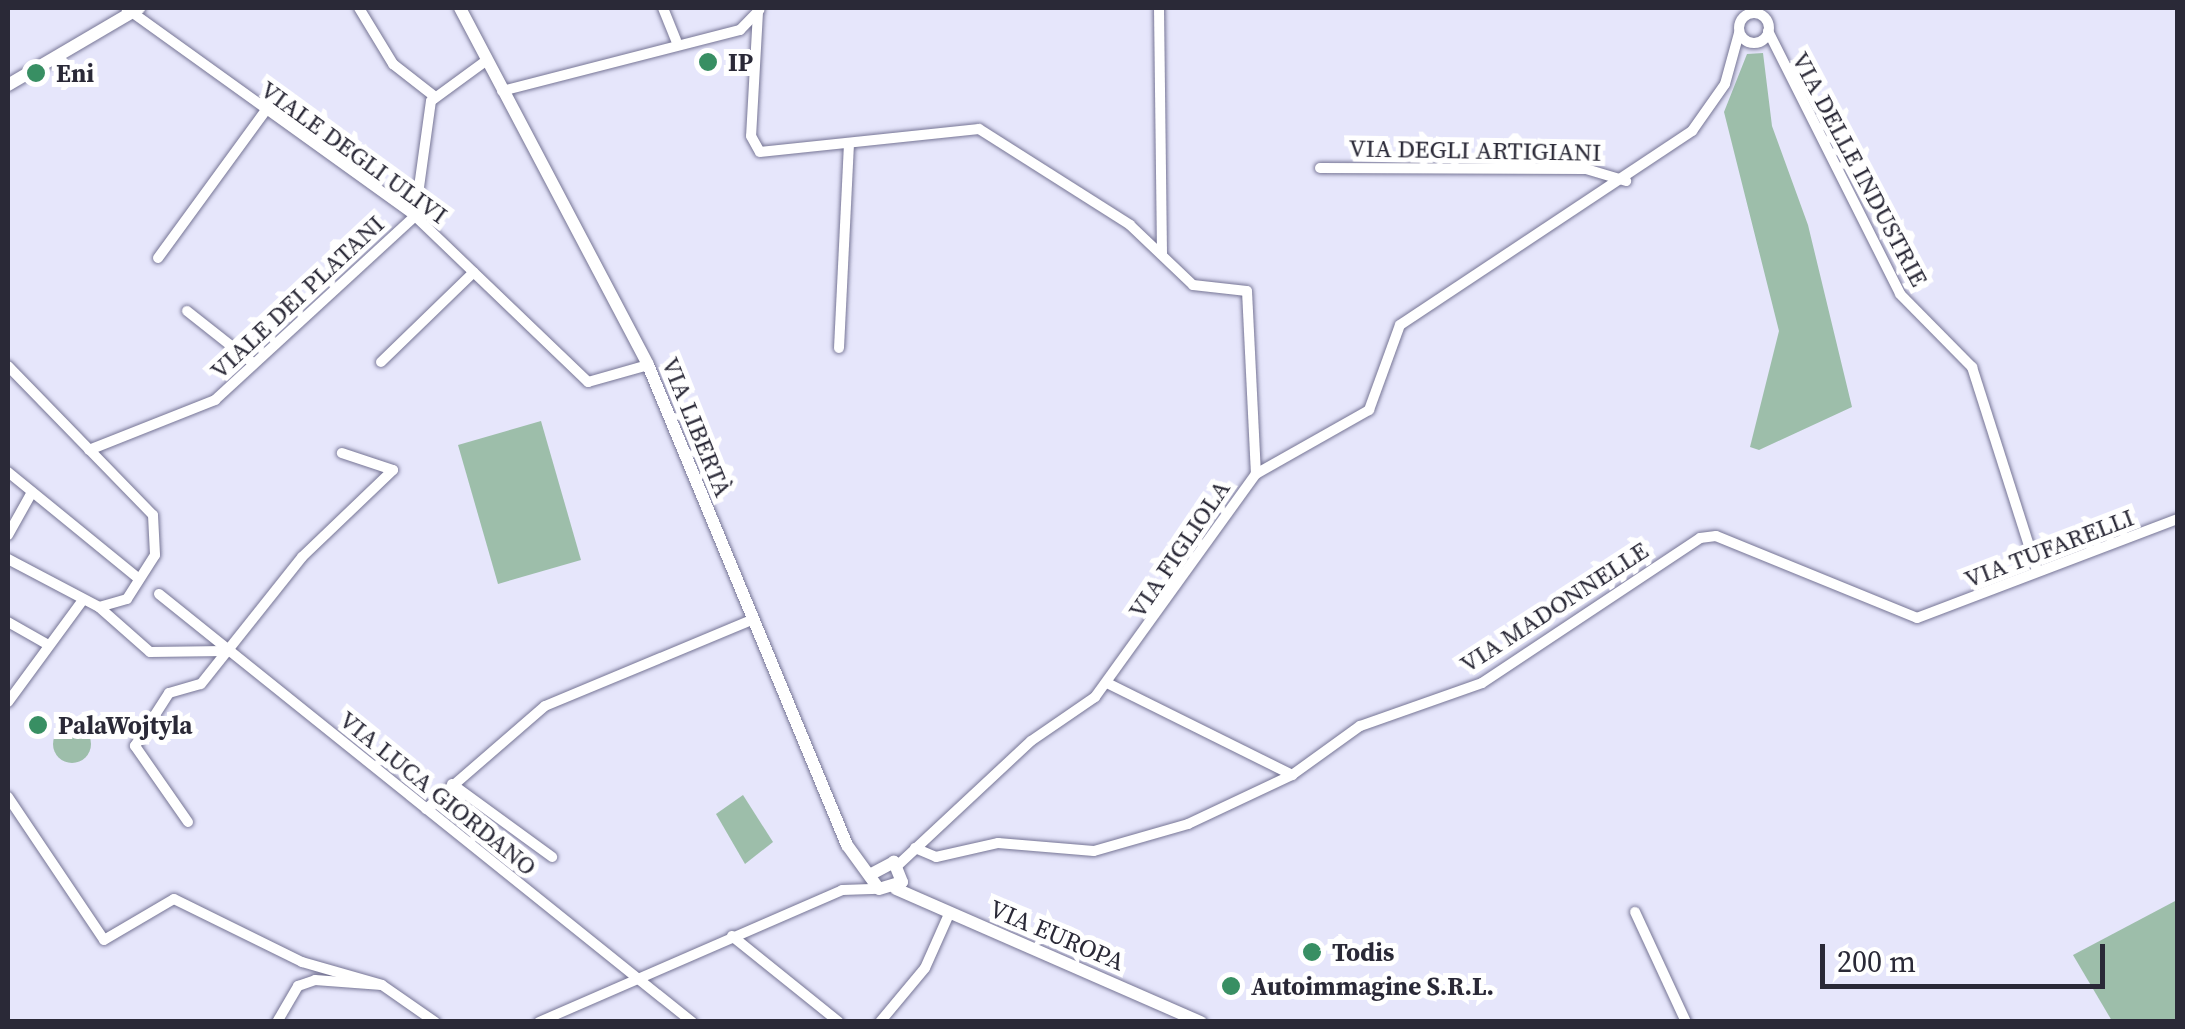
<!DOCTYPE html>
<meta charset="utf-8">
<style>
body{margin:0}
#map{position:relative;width:2185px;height:1029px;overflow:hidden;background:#e6e6fb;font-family:"Source Serif 4",serif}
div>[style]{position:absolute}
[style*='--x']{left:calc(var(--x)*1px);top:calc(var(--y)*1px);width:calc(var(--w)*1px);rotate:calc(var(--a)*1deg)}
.green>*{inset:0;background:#9dbeaa}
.round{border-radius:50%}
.roads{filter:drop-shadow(0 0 2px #767595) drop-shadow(0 0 2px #767595)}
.minor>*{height:10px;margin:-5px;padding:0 5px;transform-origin:5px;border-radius:5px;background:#fff}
.minor>.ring{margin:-5px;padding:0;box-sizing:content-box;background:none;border:10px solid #fff;border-radius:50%}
.tertiary>*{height:12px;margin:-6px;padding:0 6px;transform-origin:6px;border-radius:6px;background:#fff}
.dots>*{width:28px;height:28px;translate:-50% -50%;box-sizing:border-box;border:5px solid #fff;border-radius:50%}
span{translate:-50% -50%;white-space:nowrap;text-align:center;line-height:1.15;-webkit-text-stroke:10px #fff;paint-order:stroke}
.poi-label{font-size:25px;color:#2a2937;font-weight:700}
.left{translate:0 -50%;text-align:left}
.street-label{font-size:25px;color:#2a2937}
.frame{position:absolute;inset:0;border:10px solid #2a2937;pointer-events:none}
.scale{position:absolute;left:1820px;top:944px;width:285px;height:45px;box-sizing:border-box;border:5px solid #2a2937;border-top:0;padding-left:12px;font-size:30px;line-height:35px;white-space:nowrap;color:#2a2937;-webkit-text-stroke:8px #fff;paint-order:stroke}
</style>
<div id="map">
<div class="green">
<i style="clip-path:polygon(1763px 53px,1772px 126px,1808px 225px,1852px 407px,1759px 450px,1750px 447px,1779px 331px,1724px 112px,1747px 54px)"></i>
<i style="clip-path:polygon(541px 421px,581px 560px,498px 584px,458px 445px)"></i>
<i class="round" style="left:53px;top:725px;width:38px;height:38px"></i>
<i style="clip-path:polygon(743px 795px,773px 842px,745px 864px,716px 814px)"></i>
<i style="clip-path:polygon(2177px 900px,2177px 1019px,2112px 1021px,2073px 955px)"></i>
</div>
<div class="roads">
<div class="minor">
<i style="--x:126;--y:8;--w:356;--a:35.7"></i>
<i style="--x:415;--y:216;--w:240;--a:43.8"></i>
<i style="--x:588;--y:382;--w:62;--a:-15.8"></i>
<i style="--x:359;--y:8;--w:66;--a:58.7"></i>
<i style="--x:393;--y:64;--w:52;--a:38"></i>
<i style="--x:663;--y:8;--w:35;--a:68"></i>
<i style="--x:1159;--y:8;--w:246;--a:89.3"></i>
<i style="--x:758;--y:12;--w:124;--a:93.2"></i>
<i style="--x:751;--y:136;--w:18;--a:61"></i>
<i style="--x:760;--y:152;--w:220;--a:-6"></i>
<i style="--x:979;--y:129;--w:179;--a:32.4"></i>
<i style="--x:1130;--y:225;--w:87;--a:43.6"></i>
<i style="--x:1193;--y:285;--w:54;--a:6.3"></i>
<i style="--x:1247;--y:291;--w:183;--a:87.2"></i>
<i class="ring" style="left:1739px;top:13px;width:20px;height:20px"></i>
<i style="--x:1768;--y:31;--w:294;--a:63.3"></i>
<i style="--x:1900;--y:294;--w:103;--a:45.4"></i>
<i style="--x:1972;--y:367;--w:214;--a:72.3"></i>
<i style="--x:502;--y:91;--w:246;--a:-14.4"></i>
<i style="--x:740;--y:30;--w:28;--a:-46"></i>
<i style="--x:1320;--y:168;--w:266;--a:0.2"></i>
<i style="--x:1586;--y:169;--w:42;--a:16.7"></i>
<i style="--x:158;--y:258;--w:182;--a:-53.9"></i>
<i style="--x:187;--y:311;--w:85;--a:38.3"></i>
<i style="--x:839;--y:348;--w:204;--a:-87.2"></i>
<i style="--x:381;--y:362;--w:129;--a:-44.1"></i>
<i style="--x:8;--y:366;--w:208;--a:45.8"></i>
<i style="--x:153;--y:515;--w:40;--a:87.1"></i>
<i style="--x:155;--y:555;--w:52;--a:122.5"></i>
<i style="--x:127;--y:599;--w:29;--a:164"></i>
<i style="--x:89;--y:450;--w:136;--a:-21.6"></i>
<i style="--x:215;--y:400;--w:272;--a:-42.6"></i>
<i style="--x:415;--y:216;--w:116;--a:-82.1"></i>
<i style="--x:431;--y:101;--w:69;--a:-36.2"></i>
<i style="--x:8;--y:472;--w:169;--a:39.2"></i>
<i style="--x:8;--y:535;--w:49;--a:-60.8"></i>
<i style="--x:8;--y:559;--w:103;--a:27.8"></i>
<i style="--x:99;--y:607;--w:68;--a:41.4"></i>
<i style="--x:150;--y:652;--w:76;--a:-0.8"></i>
<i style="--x:159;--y:594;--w:684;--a:38.76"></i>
<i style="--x:8;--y:622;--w:43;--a:29.6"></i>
<i style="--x:1107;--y:683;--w:207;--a:26.4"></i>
<i style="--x:8;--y:702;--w:127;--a:-53.7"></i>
<i style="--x:452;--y:784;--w:124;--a:36.1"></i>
<i style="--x:8;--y:797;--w:172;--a:56.1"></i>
<i style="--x:104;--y:940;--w:81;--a:-30.4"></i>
<i style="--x:174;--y:899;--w:143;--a:26.2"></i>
<i style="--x:302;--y:962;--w:83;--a:16"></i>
<i style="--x:426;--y:809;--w:157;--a:-40.9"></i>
<i style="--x:545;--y:706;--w:224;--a:-22.6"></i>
<i style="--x:188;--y:822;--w:93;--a:-124.9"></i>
<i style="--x:135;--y:746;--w:63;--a:-57.3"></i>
<i style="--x:169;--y:693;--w:33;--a:-16"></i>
<i style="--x:201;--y:684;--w:162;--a:-51.5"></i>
<i style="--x:302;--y:557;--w:126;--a:-43.7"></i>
<i style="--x:393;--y:470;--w:54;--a:-161.6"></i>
<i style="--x:915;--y:848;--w:23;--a:23"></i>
<i style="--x:936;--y:857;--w:64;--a:-12.7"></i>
<i style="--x:998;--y:843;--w:96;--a:4.8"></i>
<i style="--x:1094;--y:851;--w:98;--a:-16"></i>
<i style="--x:1188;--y:824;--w:115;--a:-25.2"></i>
<i style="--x:1292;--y:775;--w:84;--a:-35.8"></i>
<i style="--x:1360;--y:726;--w:129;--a:-19.4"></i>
<i style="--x:1482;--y:683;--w:262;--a:-33.6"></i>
<i style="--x:1700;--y:538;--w:16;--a:-7"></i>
<i style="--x:1716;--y:536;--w:217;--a:22.2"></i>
<i style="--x:1917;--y:618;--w:279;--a:-20.8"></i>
<i style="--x:898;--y:865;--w:182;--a:-43"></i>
<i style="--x:1031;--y:741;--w:78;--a:-34.5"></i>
<i style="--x:1095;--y:697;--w:275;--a:-54.2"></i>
<i style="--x:1256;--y:474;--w:130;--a:-29.5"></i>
<i style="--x:1369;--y:410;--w:90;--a:-70"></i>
<i style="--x:1400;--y:325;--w:351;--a:-33.6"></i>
<i style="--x:1692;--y:131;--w:57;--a:-54.9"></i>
<i style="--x:1725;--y:84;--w:53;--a:-74.6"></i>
<i style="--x:1635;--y:912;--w:121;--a:65.1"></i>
<i style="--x:732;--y:936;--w:137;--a:38.8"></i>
<i style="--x:277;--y:1022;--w:42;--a:-59.7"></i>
<i style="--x:298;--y:986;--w:18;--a:-19"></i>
<i style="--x:315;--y:980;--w:67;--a:4.3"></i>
<i style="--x:382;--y:985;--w:65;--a:34.9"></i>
<i style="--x:539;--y:1022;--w:331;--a:-23.5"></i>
<i style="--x:842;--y:890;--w:37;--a:-2"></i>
<i style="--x:880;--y:1022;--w:70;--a:-50.2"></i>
<i style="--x:925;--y:968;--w:59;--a:-66"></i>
</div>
<div class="tertiary">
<i style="--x:460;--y:8;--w:403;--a:62.2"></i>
<i style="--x:648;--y:365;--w:520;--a:67.48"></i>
<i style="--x:847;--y:845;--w:54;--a:54"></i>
<i style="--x:879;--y:889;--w:24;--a:-17"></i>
<i style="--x:902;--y:882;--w:22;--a:-112"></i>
<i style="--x:894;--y:862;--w:24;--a:152"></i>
<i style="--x:8;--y:85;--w:152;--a:-30.4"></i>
<i style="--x:896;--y:889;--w:333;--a:23.6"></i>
</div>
</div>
<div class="dots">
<i style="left:708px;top:62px;background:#388f63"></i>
<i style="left:36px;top:73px;background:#388f63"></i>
<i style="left:38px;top:725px;background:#388f63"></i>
<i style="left:1312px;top:952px;background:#388f63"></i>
<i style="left:1231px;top:986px;background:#388f63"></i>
</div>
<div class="poi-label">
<span class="left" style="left:728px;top:62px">IP</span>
<span class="left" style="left:56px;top:73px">Eni</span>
<span class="left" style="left:58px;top:725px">PalaWojtyla</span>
<span class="left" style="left:1332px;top:952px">Todis</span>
<span class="left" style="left:1251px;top:986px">Autoimmagine S.R.L.</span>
</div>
<div class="street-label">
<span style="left:1475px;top:150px;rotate:1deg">VIA DEGLI ARTIGIANI</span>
<span style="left:354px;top:152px;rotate:36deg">VIALE DEGLI ULIVI</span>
<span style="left:1860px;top:169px;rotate:62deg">VIA DELLE INDUSTRIE</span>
<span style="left:297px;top:297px;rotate:-43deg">VIALE DEI PLATANI</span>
<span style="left:697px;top:427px;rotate:68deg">VIA LIBERTÀ</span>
<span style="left:2049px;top:548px;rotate:-21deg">VIA TUFARELLI</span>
<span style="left:1179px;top:549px;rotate:-56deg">VIA FIGLIOLA</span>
<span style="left:1554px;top:607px;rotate:-33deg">VIA MADONNELLE</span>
<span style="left:438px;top:793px;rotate:39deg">VIA LUCA GIORDANO</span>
<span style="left:1057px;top:935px;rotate:23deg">VIA EUROPA</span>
</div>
<div class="frame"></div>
<div class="scale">200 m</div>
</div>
